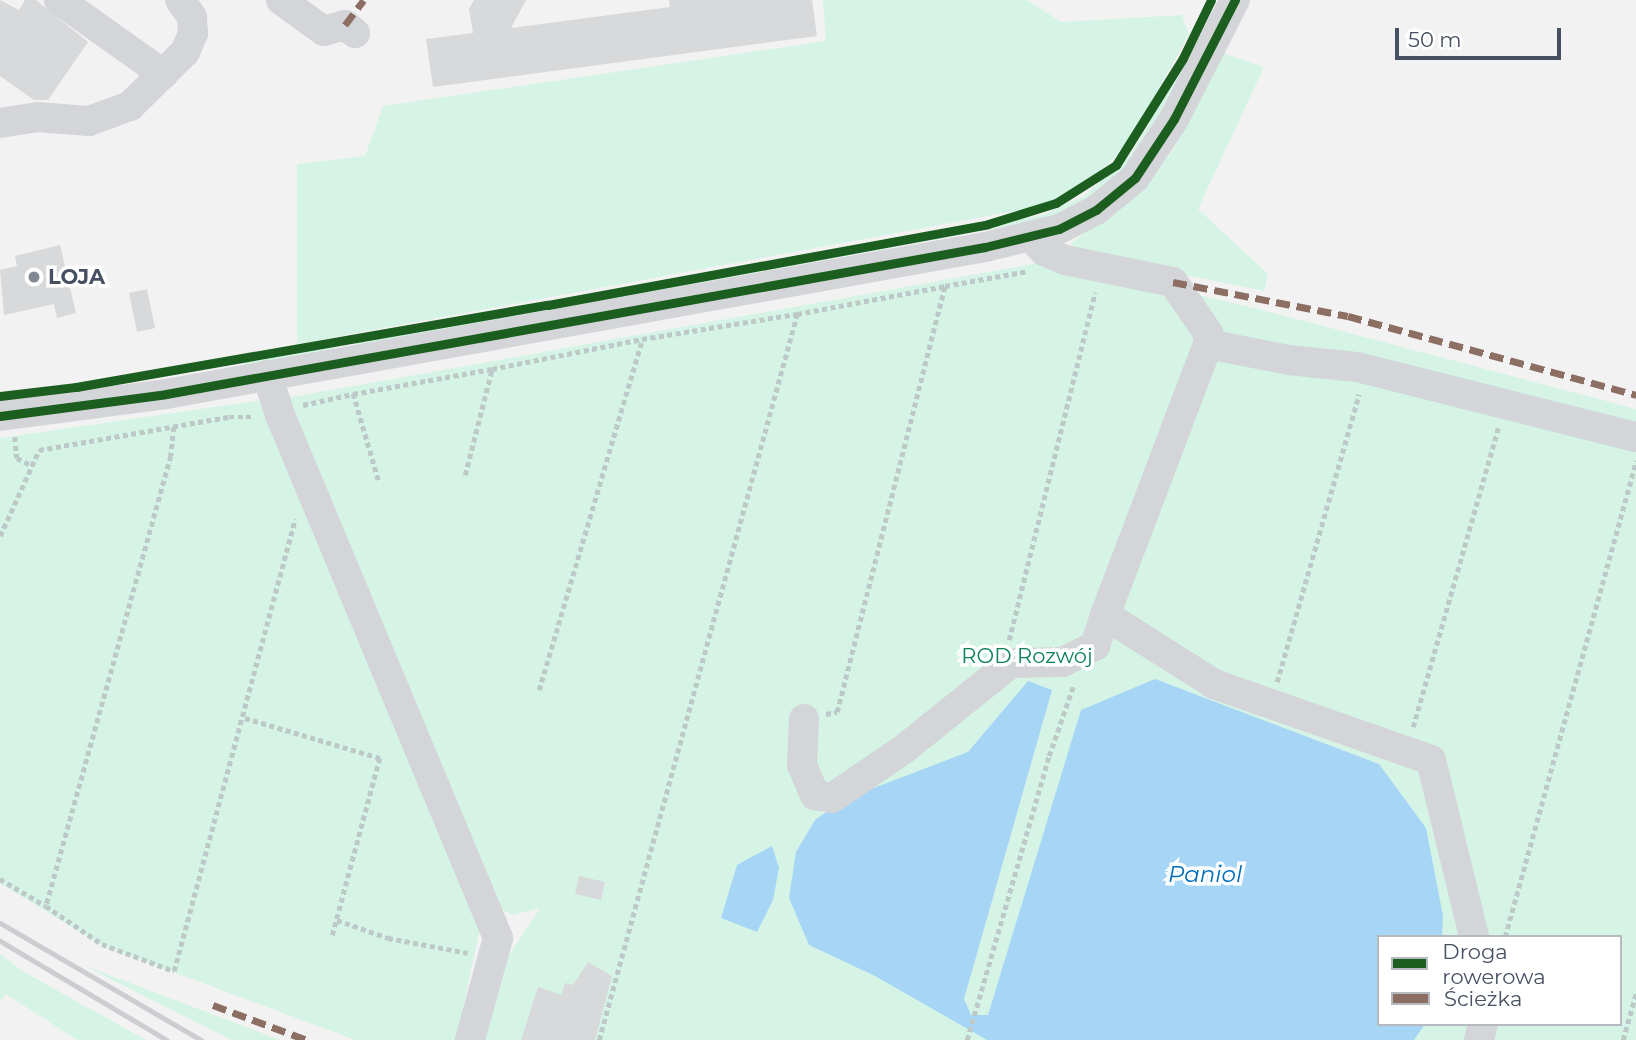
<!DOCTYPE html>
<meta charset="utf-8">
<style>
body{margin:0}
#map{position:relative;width:1636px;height:1040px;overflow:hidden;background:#f3f2f2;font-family:Montserrat,sans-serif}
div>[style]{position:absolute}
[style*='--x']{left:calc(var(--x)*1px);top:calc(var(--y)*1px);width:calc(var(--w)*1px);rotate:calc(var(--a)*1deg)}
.green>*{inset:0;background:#d5f4e6}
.water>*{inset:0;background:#a6d5f6}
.building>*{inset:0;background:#d8d9db}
.path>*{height:4.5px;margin-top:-2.25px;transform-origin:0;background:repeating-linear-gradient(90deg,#bdc9c8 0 5px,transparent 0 8.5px)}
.minor>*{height:30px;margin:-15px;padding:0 15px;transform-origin:15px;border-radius:15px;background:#d4d5d8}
.rail>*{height:5px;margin:-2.5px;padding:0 2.5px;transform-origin:2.5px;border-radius:2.5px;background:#cbcdd0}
.quiet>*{height:7px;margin-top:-3.5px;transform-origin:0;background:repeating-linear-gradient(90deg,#8d6e63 0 14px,transparent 0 21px)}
.cycleway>*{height:9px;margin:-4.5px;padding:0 4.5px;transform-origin:4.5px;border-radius:4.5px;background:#1b5e20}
.dots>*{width:19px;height:19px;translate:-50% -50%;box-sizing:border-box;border:4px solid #fff;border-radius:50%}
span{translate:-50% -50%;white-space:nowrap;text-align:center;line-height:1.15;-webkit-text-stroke:7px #fff;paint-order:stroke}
.poi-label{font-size:21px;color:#475062;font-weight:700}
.left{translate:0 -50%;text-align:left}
.park-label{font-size:21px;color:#0c825e}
.water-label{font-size:23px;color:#0070bc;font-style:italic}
.legend{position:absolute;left:1377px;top:935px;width:245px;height:91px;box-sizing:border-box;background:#fff;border:2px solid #b5b9c0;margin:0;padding:9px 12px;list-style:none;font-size:21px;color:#475062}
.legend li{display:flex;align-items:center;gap:14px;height:35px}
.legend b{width:35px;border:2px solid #b5b9c0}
.scale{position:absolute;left:1395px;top:28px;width:166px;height:32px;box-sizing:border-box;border:4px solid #475062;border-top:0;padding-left:9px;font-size:21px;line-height:24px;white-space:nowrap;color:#475062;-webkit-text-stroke:5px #fff;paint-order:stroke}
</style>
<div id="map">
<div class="green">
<i style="clip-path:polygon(823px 0,1027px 0,1061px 22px,1182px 15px,1189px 34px,1127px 146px,1085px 185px,1042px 206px,297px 344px,297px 164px,365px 156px,383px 106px,826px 41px)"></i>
<i style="clip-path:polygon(1223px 53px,1264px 67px,1198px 209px,1268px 274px,1264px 291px,1074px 252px,1071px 243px,1148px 184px,1174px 148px)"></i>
<i style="clip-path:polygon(1180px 71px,1184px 72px,1133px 160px,1095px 194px,1046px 219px,360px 346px,355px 342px,1043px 215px,1084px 196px,1129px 157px)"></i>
<i style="clip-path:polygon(evenodd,1050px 261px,1259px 309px,1636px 409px,1636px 1040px,482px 1040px,505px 961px,540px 908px,513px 915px,491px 904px,281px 399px,1050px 261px,1379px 937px,1620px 937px,1620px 1024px,1379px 1024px,1379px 937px)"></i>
<i style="clip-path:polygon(335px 346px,333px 351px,244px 367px,243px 362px)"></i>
<i style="clip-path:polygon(263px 400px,480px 929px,456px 1040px,355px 1040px,101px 945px,0 883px,0 438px)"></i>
<i style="clip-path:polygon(0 954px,24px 972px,146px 1040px,77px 1040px,6px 994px,0 1001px)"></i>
<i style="clip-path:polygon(83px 965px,280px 1040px,231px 1040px)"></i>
</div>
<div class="water">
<i style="clip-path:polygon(1155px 679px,1379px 764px,1426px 828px,1443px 916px,1442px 937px,1379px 937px,1379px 1024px,1425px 1024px,1414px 1040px,987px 1040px,875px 976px,809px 945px,789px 898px,796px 852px,815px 820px,845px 799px,968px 752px,1028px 681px,1052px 690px,964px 999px,971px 1015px,988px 1015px,1081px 710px)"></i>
<i style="clip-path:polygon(772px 846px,779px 868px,773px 900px,757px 932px,721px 918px,737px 865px)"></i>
</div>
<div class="building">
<i style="clip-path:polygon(0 0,19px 10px,25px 0,36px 0,88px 42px,48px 100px,34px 100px,0 76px)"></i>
<i style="clip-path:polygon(474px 0,526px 0,511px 28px,670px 7px,669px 0,812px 0,817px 36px,433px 87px,426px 39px,473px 33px,469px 9px)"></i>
<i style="clip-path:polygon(60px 245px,76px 313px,57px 318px,54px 304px,4px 315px,0 270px,17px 266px,15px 256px)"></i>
<i style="clip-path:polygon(147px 289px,155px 328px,137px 332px,129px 293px)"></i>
<i style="clip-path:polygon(579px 876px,605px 882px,601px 900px,575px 894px)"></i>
<i style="clip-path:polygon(588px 962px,612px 976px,595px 1040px,521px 1040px,538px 987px,561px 995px,565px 983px,573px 985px)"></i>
</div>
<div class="path">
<i style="--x:303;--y:405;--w:51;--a:-12.4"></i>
<i style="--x:174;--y:427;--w:29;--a:96"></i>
<i style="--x:171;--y:456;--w:467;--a:105.5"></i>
<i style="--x:46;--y:906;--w:68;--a:34.2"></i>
<i style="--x:102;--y:944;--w:77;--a:20.6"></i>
<i style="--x:174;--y:971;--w:468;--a:-75"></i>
<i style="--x:15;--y:437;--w:21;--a:85"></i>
<i style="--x:17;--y:458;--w:16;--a:27"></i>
<i style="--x:465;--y:475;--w:109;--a:-75.7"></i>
<i style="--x:492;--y:369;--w:153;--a:-11.3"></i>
<i style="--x:378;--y:480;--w:90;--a:-106.2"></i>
<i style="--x:353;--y:394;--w:141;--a:-10.2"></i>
<i style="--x:0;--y:536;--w:94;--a:-65.6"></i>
<i style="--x:39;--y:450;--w:193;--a:-9.9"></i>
<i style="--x:229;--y:417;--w:26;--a:0"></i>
<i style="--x:1009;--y:640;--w:358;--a:-76.1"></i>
<i style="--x:1277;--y:682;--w:299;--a:-74.1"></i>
<i style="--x:539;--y:690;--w:366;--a:-73.6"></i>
<i style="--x:642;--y:339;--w:157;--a:-9.2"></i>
<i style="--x:826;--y:714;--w:11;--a:-10"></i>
<i style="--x:837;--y:712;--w:439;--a:-75.8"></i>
<i style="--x:945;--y:286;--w:84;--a:-10.2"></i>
<i style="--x:245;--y:718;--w:141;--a:16.5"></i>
<i style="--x:380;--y:758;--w:185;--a:105"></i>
<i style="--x:1413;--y:727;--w:313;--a:-74.1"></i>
<i style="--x:0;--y:879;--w:53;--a:30.4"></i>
<i style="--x:337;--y:920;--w:54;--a:19.4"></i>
<i style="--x:388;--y:938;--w:81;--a:10.6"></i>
<i style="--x:1505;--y:937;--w:494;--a:-74.6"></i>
<i style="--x:599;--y:1040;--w:753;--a:-74.74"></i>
<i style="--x:797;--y:314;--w:151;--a:-10.7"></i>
<i style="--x:967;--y:1040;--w:296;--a:-73.9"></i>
<i style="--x:1049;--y:756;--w:76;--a:-70.9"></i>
<i style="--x:1623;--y:1040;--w:49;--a:-74.5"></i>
</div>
<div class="minor">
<i style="--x:59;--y:0;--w:128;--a:35.4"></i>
<i style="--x:281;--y:0;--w:53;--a:35.8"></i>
<i style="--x:324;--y:31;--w:22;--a:-16"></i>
<i style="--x:345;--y:25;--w:13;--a:39"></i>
<i style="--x:0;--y:123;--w:37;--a:-9"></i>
<i style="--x:37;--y:117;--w:52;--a:4.4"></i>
<i style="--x:89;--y:121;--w:44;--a:-20.1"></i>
<i style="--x:130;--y:106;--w:77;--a:-44.5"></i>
<i style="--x:185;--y:52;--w:21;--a:-67"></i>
<i style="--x:193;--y:33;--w:16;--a:-94"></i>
<i style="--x:192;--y:17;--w:21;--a:-125"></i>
<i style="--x:1031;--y:237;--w:19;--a:47"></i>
<i style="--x:1044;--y:251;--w:23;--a:23"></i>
<i style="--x:1065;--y:260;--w:110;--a:11.5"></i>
<i style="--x:1173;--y:282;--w:62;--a:55.5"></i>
<i style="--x:1208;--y:333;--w:11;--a:90"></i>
<i style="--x:1208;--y:344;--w:290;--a:110.8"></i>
<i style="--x:1105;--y:615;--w:129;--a:32.3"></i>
<i style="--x:1214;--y:684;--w:230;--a:19.3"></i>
<i style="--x:1431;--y:760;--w:182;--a:76.3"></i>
<i style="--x:1208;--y:344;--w:83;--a:11.2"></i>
<i style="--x:1289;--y:360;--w:68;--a:5.9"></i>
<i style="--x:1357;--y:367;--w:288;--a:14.1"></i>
<i style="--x:267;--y:375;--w:42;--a:72"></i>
<i style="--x:280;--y:415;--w:567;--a:67.37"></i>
<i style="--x:498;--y:938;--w:106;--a:105.4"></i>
<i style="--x:0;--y:416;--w:167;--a:-7.5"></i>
<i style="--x:166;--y:394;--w:832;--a:-10.18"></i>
<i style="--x:985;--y:247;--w:76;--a:-13.7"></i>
<i style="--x:1059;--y:229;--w:42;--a:-27.2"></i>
<i style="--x:1096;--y:210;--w:50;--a:-39.4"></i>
<i style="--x:1135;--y:178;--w:71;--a:-56.5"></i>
<i style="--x:1174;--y:119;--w:134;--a:-62.9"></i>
<i style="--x:804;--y:719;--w:46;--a:92.5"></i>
<i style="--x:802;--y:765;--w:33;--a:67"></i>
<i style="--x:815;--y:795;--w:17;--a:10"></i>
<i style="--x:832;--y:798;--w:87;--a:-34.2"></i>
<i style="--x:904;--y:749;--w:137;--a:-38.8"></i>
<i style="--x:1011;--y:663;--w:52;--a:-1.1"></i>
<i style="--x:1063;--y:662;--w:36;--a:-27"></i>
<i style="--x:1095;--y:646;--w:33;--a:-72"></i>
<i style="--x:1479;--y:1040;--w:16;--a:-76"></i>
</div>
<div class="rail">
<i style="--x:0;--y:923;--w:233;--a:30.2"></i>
<i style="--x:0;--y:941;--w:194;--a:30.7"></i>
</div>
<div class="quiet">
<i style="--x:345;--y:25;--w:31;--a:-53"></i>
<i style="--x:1173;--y:282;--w:178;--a:11"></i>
<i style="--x:1348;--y:316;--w:299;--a:15.3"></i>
<i style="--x:213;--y:1005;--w:100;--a:20.4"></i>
</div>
<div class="cycleway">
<i style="--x:0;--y:396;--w:77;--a:-6.8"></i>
<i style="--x:76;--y:387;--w:479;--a:-9.9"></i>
<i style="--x:548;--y:305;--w:447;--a:-10.4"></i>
<i style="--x:988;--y:224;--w:71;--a:-17.2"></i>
<i style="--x:1056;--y:203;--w:71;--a:-32.3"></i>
<i style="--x:1116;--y:165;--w:126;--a:-57.9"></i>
<i style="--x:1183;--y:58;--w:64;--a:-64.2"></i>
<i style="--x:0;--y:416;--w:167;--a:-7.5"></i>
<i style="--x:166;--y:394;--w:832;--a:-10.18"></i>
<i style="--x:985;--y:247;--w:76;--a:-13.7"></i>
<i style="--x:1059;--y:229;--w:42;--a:-27.2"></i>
<i style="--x:1096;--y:210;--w:50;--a:-39.4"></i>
<i style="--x:1135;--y:178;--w:71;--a:-56.5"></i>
<i style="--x:1174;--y:119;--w:134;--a:-62.9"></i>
</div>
<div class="dots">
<i style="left:34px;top:277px;background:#838994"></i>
</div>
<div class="poi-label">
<span class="left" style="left:48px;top:277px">LOJA</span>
</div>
<div class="park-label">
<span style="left:1027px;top:656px">ROD Rozwój</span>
</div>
<div class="water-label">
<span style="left:1205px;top:874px">Paniol</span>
</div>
<ul class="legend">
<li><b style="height:9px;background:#1b5e20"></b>Droga rowerowa</li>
<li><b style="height:9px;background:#8d6e63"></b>Ścieżka</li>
</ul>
<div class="scale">50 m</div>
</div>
